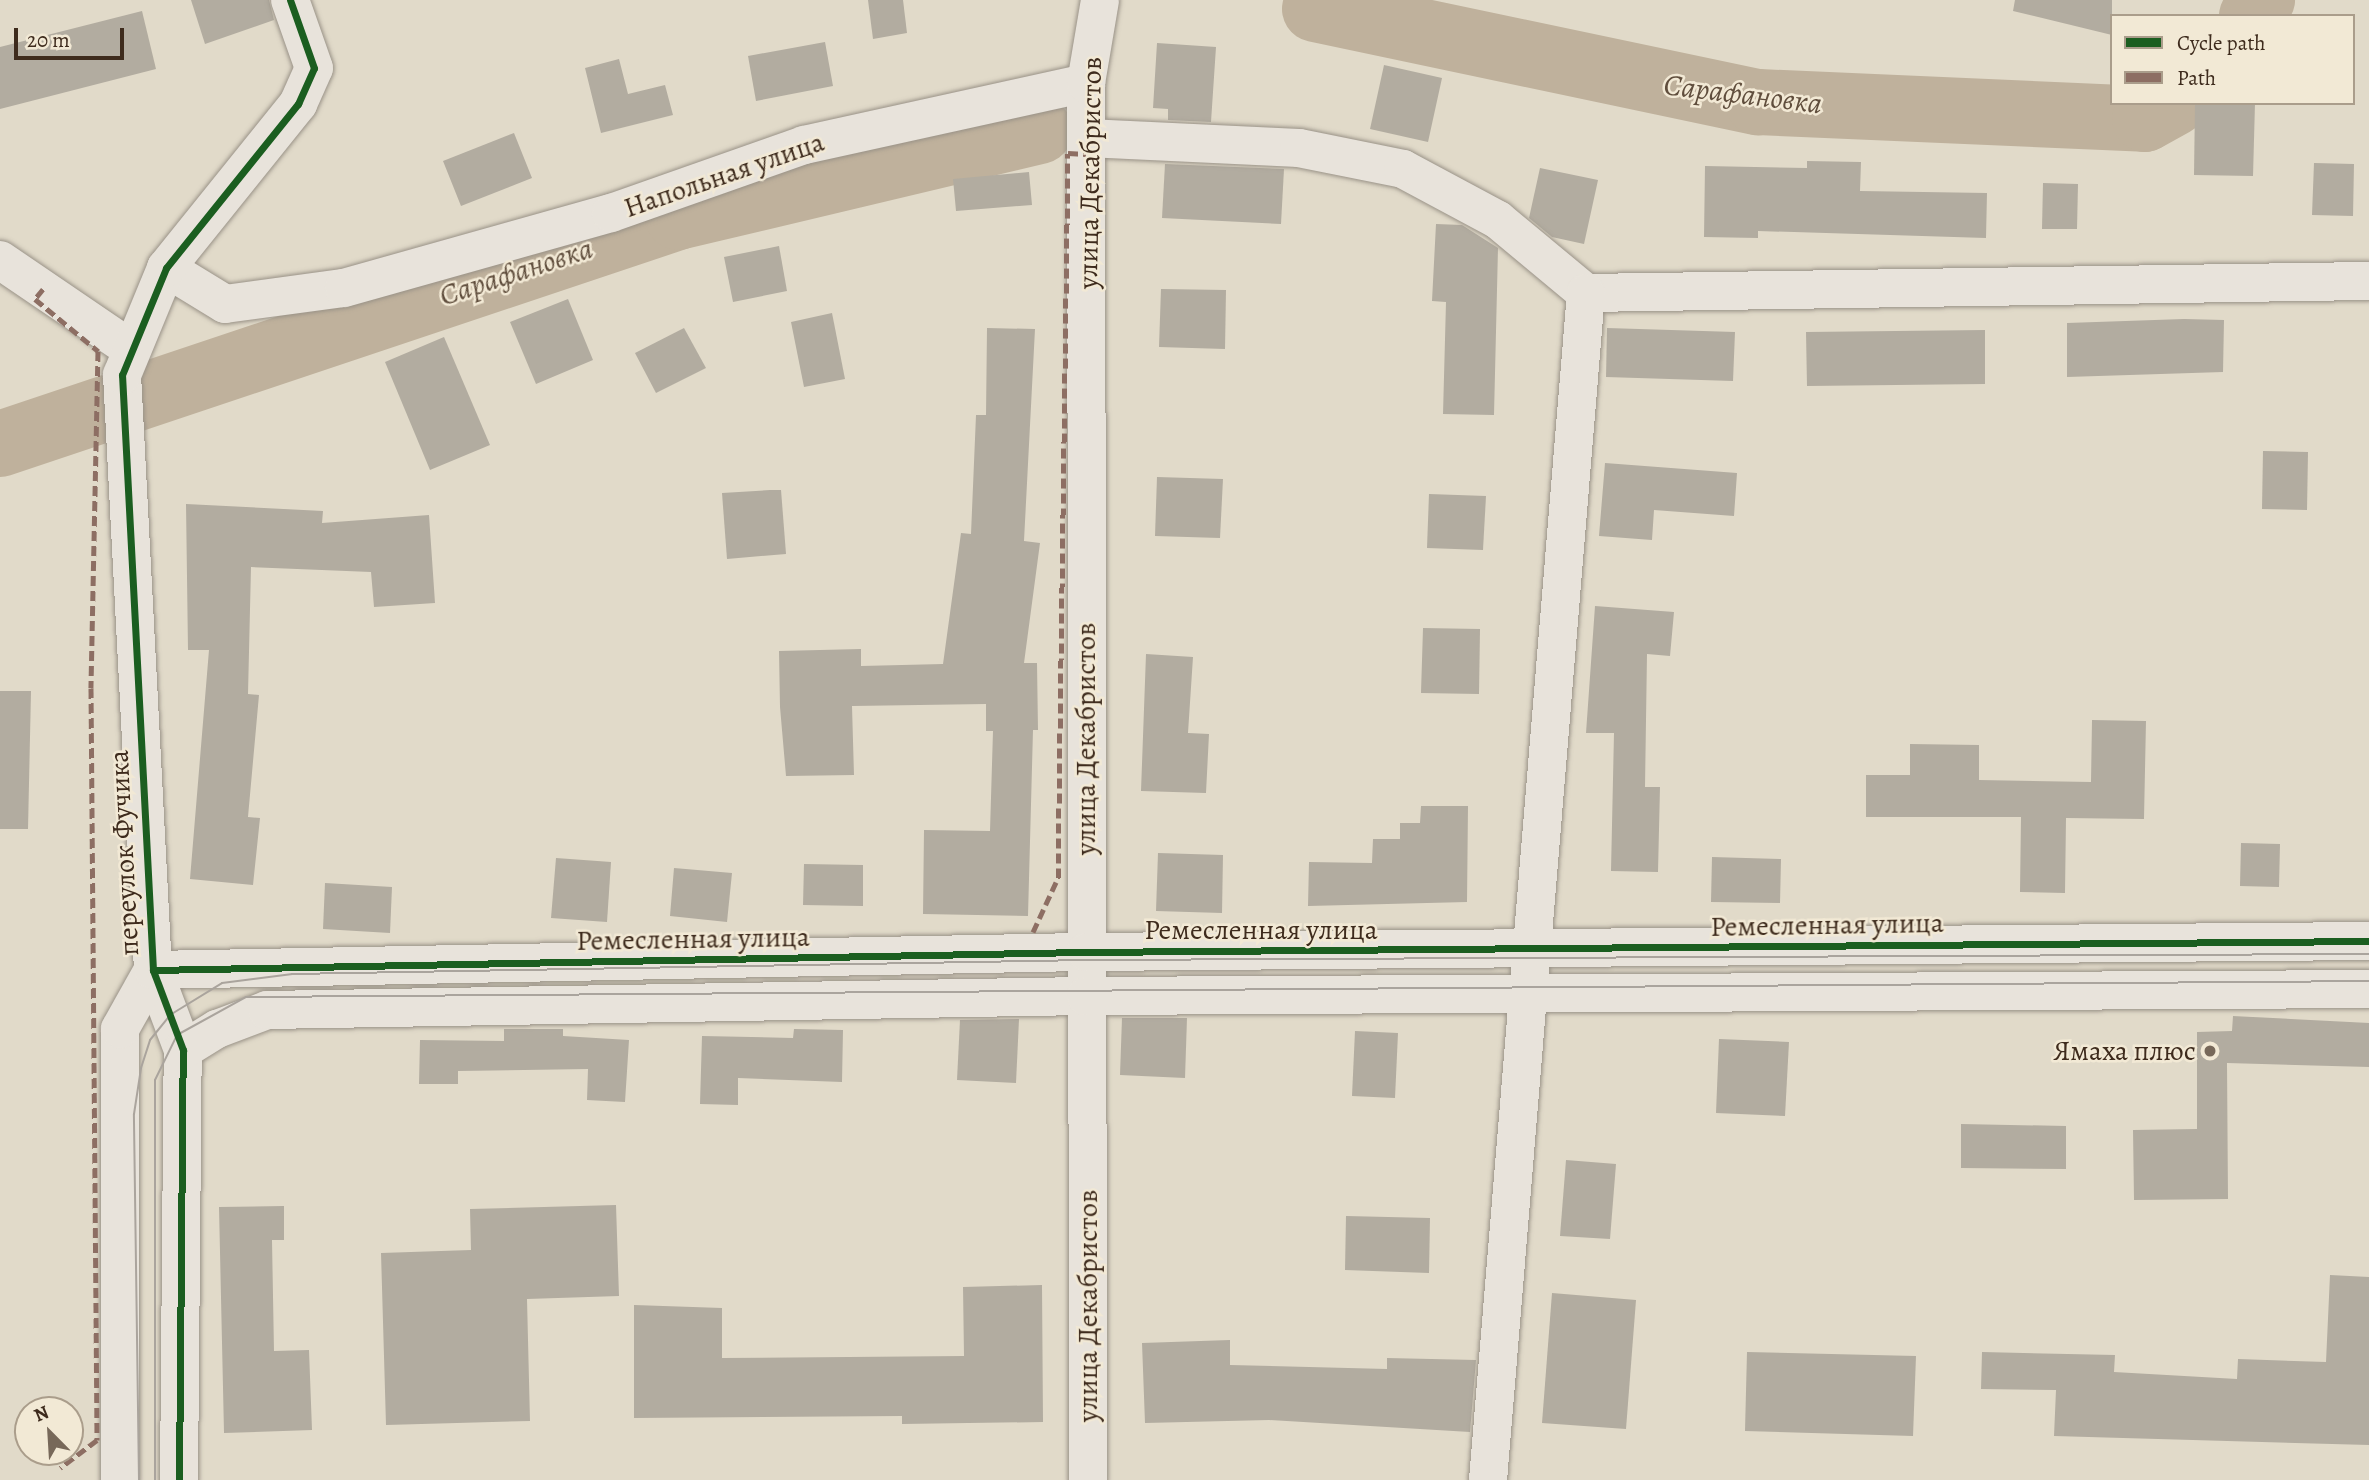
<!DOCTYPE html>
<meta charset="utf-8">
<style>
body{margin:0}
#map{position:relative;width:2369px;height:1480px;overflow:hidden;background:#e1dac9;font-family:Alegreya,serif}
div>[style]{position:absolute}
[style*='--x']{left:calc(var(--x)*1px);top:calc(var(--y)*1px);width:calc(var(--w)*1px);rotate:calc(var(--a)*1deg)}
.river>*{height:66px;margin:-33px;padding:0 33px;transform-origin:33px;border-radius:33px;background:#bfb19c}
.building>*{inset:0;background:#b2aca0}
.roads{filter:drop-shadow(0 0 2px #999287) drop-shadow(0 0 2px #999287)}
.minor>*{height:38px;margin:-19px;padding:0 19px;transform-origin:19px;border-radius:19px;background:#e8e3db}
.tertiary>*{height:38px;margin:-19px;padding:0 19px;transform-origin:19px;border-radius:19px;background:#e8e3db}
.tram>*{height:2px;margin:-1px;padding:0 1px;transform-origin:1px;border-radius:1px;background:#aaa49d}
.quiet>*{height:5px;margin-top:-2.5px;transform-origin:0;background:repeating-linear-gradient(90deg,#8d6e63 0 10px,transparent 0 15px)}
.cycleway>*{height:7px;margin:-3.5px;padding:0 3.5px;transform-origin:3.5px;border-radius:3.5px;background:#1b5e20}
.dots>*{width:19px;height:19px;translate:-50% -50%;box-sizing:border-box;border:4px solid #f2e9d5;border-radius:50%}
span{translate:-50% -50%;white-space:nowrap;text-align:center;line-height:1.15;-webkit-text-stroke:5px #f2e9d5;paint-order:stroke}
.street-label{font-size:28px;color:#3e2b1d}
.poi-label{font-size:28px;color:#3e2b1d}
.right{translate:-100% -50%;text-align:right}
.water-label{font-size:30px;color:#604e3d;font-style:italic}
.legend{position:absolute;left:2110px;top:14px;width:245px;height:91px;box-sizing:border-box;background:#f2e9d5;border:2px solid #aa9d8b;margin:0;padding:9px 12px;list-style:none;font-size:21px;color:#3e2b1d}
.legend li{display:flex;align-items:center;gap:14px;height:35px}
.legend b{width:35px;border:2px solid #aa9d8b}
.north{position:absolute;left:14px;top:1396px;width:70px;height:70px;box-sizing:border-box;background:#f2e9d5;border:2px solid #aa9d8b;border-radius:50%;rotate:336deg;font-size:19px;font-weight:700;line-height:28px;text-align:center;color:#3e2b1d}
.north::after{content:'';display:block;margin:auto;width:24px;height:32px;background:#776859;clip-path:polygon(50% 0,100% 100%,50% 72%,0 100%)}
.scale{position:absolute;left:14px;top:28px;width:110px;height:32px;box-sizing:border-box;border:4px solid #3e2b1d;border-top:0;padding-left:9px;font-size:21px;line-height:24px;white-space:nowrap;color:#3e2b1d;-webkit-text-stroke:5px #f2e9d5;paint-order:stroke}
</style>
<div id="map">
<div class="river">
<i style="--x:1315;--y:9;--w:453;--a:11.9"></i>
<i style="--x:1758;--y:102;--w:387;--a:2.5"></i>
<i style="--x:2145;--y:119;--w:33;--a:-29"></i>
<i style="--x:2252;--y:16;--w:19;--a:-58"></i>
<i style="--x:0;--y:444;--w:715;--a:-18.51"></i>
<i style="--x:678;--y:217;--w:372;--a:-13.4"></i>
</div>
<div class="building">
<i style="clip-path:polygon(191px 0,269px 0,274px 20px,205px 44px)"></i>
<i style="clip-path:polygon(868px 0,903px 0,907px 33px,873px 39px)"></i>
<i style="clip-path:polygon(2015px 0,2112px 0,2112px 35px,2013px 11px)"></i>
<i style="clip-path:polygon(142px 11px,156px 69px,0 109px,0 47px)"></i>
<i style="clip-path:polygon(825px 42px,833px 86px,756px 101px,748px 56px)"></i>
<i style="clip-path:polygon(1157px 43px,1216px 47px,1211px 122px,1168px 120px,1168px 109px,1153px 108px)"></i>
<i style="clip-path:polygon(619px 59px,628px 94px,665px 85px,673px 115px,601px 133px,585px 68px)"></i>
<i style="clip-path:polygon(1384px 65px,1442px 78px,1428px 142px,1370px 129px)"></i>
<i style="clip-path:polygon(2195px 103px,2255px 103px,2253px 176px,2194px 175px)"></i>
<i style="clip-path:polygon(514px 133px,532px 178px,461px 206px,443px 161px)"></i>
<i style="clip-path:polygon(1807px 161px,1861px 162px,1860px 191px,1987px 193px,1986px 238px,1758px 231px,1758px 238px,1704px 237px,1705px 166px,1807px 168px)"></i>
<i style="clip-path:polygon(2314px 163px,2354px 164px,2353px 216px,2312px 215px)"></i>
<i style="clip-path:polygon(1165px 164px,1284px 169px,1281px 224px,1162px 218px)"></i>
<i style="clip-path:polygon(1540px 168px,1598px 180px,1584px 244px,1552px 237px,1529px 218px)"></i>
<i style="clip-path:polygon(1029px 172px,1032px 205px,956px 211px,953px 179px)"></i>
<i style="clip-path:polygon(2043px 183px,2078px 184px,2077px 229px,2042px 229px)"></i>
<i style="clip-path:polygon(1436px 224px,1462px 225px,1498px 248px,1494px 415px,1443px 414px,1446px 302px,1432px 301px)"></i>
<i style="clip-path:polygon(779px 246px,787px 291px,733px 302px,724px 257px)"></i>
<i style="clip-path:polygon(1161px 289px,1226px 290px,1225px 349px,1159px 347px)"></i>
<i style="clip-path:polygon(568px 299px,593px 360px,536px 384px,510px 322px)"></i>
<i style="clip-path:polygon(832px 313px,845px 379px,804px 387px,791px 322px)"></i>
<i style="clip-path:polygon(2184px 319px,2224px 320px,2223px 372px,2067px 377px,2067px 323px)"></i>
<i style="clip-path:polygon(684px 328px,706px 368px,656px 393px,635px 353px)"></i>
<i style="clip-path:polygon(987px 328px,1035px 329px,1024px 541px,1040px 543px,1024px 663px,1037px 663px,1038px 730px,1033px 730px,1028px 916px,923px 914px,924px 830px,990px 831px,993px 731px,986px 731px,986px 704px,852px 706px,854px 775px,786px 776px,780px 707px,779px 651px,861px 649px,861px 666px,943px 664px,961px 533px,971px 534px,976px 415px,986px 415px)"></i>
<i style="clip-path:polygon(1607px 328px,1735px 332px,1733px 381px,1606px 377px)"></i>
<i style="clip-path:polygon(1985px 330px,1985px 384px,1807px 386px,1806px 332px)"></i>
<i style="clip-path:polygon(444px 337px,490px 445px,430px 470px,385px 362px)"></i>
<i style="clip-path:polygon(2263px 451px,2308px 452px,2307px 510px,2262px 509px)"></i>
<i style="clip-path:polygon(1605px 463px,1737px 473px,1734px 516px,1654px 510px,1652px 540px,1599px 536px)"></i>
<i style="clip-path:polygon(1157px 477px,1223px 479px,1220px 538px,1155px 536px)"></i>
<i style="clip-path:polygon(770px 490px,781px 490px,786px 554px,727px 559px,722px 493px)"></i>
<i style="clip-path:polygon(1429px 494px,1486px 496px,1483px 550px,1427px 548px)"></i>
<i style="clip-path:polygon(186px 504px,323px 511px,322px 523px,429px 515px,435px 603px,374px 607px,371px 572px,251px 567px,248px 694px,259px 695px,248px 817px,260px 818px,253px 885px,190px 879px,209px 650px,188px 650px)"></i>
<i style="clip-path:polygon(1595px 606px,1674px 612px,1670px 656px,1647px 654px,1645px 787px,1660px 787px,1658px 872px,1611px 871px,1614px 733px,1586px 733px)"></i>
<i style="clip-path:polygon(1423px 628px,1480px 629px,1479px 694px,1421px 693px)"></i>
<i style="clip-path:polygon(1146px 654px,1193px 657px,1188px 733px,1209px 734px,1206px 793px,1141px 791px)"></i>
<i style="clip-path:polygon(0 691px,31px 691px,28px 829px,0 829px)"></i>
<i style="clip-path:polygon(2092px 720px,2146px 721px,2144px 819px,2066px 818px,2065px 893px,2020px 892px,2021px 817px,1866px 817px,1866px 775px,1910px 775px,1910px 744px,1979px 745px,1979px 780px,2091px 782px)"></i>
<i style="clip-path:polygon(1421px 806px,1468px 806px,1467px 902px,1308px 906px,1309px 862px,1372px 863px,1373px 839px,1400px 839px,1400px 823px,1420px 823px)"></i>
<i style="clip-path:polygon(2241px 843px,2280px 844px,2279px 887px,2240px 886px)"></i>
<i style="clip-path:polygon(1158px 853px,1223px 855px,1222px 913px,1156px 911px)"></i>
<i style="clip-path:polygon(1712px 857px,1781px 859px,1780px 903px,1711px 902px)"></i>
<i style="clip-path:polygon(556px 858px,611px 862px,607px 922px,551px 918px)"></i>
<i style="clip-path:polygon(804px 864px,863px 865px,863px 906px,803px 905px)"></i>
<i style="clip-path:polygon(674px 868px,732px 873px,727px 922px,670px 916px)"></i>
<i style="clip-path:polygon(325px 883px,392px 887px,390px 933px,323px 929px)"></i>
<i style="clip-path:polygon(2233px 1016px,2369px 1023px,2369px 1067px,2227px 1063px,2228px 1199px,2134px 1200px,2133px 1130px,2197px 1129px,2197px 1032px,2232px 1031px)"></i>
<i style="clip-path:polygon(1122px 1018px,1187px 1018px,1185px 1078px,1120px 1075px)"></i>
<i style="clip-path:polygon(1019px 1019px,1016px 1083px,957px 1080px,960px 1020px)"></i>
<i style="clip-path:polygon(504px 1029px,563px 1029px,563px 1036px,629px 1040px,625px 1102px,587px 1100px,588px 1069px,458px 1071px,458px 1084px,419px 1084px,420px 1040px,504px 1041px)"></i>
<i style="clip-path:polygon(794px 1029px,843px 1030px,842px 1082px,738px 1078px,738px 1105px,700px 1104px,702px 1036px,793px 1038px)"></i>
<i style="clip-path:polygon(1355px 1031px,1398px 1033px,1395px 1098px,1352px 1096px)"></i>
<i style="clip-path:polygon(1719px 1039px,1789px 1042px,1785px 1116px,1716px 1113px)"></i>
<i style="clip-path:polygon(1961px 1124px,2066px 1126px,2066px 1169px,1961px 1168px)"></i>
<i style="clip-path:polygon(1566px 1160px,1616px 1164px,1610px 1239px,1560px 1236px)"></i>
<i style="clip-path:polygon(616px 1205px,619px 1296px,527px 1299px,530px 1421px,386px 1425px,381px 1253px,471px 1250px,470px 1209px)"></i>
<i style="clip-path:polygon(284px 1206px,284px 1240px,272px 1240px,274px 1351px,309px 1350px,312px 1430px,224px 1433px,219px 1207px)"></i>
<i style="clip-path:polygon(1346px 1216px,1430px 1218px,1429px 1273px,1345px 1270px)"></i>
<i style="clip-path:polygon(2330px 1275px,2369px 1277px,2369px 1445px,2054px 1436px,2056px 1390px,1981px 1389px,1982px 1352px,2115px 1355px,2114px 1372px,2237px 1379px,2238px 1359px,2326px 1362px)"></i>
<i style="clip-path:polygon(1042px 1285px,1043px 1422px,902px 1424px,902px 1416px,634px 1418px,634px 1305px,722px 1308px,722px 1358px,964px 1356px,963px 1287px)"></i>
<i style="clip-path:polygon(1552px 1293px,1636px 1300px,1626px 1429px,1542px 1423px)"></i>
<i style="clip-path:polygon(1230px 1340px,1230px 1365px,1387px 1369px,1387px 1358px,1476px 1360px,1470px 1432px,1269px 1420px,1145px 1423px,1142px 1343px)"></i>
<i style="clip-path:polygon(1747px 1352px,1916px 1356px,1913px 1436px,1745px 1431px)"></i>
</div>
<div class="roads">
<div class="minor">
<i style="--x:1087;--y:138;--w:212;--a:2.7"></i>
<i style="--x:1299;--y:148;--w:106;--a:11.4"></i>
<i style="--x:1403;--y:169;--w:108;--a:28.2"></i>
<i style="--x:1498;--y:220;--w:114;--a:39.7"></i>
<i style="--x:1586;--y:293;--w:783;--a:-0.88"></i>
<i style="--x:0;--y:260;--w:155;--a:34.2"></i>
<i style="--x:166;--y:268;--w:69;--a:31.4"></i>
<i style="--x:225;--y:304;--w:120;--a:-7.7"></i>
<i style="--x:344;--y:288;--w:277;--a:-15.7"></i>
<i style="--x:611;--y:213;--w:205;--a:-19.4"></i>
<i style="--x:804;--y:145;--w:289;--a:-12.4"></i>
<i style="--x:183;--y:1050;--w:85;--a:-110.6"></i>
<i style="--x:153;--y:970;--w:596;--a:-92.98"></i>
<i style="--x:122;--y:375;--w:116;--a:-67.6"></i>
<i style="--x:166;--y:268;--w:211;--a:-51.2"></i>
<i style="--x:298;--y:104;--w:39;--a:-66"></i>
<i style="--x:314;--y:68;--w:72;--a:-109.4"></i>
<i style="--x:1088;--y:1480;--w:1397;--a:-90.08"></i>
<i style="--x:1086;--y:83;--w:84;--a:-80.4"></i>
<i style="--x:1488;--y:1480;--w:1191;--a:-85.28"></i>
</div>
<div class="tertiary">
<i style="--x:120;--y:1480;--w:451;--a:-90"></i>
<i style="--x:120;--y:1029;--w:68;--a:-60.8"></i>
<i style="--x:153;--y:970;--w:933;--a:-1.11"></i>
<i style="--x:1086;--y:952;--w:1283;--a:-0.49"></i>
<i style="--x:179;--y:1480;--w:430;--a:-89.5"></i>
<i style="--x:183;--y:1050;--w:40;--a:-32"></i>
<i style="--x:217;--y:1029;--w:53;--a:-20.8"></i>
<i style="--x:267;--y:1010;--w:819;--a:-0.98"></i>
<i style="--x:1086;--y:996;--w:1283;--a:-0.31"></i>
</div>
</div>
<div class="tram">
<i style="--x:139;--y:1480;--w:366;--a:-90.8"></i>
<i style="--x:134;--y:1114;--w:47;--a:-81.3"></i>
<i style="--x:141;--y:1068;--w:29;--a:-72"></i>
<i style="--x:150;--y:1040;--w:32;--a:-51"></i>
<i style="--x:170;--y:1015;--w:61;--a:-31.6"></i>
<i style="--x:222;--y:983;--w:71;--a:-7.3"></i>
<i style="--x:292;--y:974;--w:794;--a:-1.01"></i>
<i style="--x:1086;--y:960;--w:1283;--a:-0.27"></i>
<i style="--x:155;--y:1480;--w:400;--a:-90"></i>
<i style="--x:155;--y:1080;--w:50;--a:-63.9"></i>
<i style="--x:177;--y:1035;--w:79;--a:-28.8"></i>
<i style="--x:246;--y:997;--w:2123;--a:-0.43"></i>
</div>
<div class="quiet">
<i style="--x:43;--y:289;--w:13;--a:129"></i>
<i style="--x:35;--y:299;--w:82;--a:39.5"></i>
<i style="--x:98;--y:351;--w:337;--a:91.2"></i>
<i style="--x:91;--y:688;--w:752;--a:89.54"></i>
<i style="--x:97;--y:1440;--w:46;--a:142.9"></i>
<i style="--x:1033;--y:932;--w:60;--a:-65.2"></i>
<i style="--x:1058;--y:878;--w:725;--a:-89.21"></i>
<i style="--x:1068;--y:153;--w:18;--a:3"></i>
</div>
<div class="cycleway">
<i style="--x:153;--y:970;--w:933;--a:-1.11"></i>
<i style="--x:1086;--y:952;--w:1283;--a:-0.49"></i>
<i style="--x:179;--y:1480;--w:430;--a:-89.5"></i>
<i style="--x:183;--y:1050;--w:85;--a:-110.6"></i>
<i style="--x:153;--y:970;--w:596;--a:-92.98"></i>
<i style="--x:122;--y:375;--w:116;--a:-67.6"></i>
<i style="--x:166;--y:268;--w:211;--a:-51.2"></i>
<i style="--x:298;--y:104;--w:39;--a:-66"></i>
<i style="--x:314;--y:68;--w:72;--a:-109.4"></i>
</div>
<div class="dots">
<i style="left:2210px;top:1051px;background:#776859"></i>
</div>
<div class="street-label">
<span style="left:1090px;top:173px;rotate:-89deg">улица Декабристов</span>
<span style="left:724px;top:175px;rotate:-19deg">Напольная улица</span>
<span style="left:1086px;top:739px;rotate:-90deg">улица Декабристов</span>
<span style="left:124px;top:853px;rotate:-93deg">переулок Фучика</span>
<span style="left:1827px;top:925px;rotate:-1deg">Ремесленная улица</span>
<span style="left:1261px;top:930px">Ремесленная улица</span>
<span style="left:693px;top:939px;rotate:-1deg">Ремесленная улица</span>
<span style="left:1088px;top:1306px;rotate:-90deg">улица Декабристов</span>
</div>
<div class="poi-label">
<span class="right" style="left:2196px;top:1051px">Ямаха плюс</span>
</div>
<div class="water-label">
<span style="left:1743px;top:94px;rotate:7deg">Сарафановка</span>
<span style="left:516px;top:272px;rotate:-18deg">Сарафановка</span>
</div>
<ul class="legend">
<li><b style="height:9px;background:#1b5e20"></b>Cycle path</li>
<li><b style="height:9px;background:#8d6e63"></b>Path</li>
</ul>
<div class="north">N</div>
<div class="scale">20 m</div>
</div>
